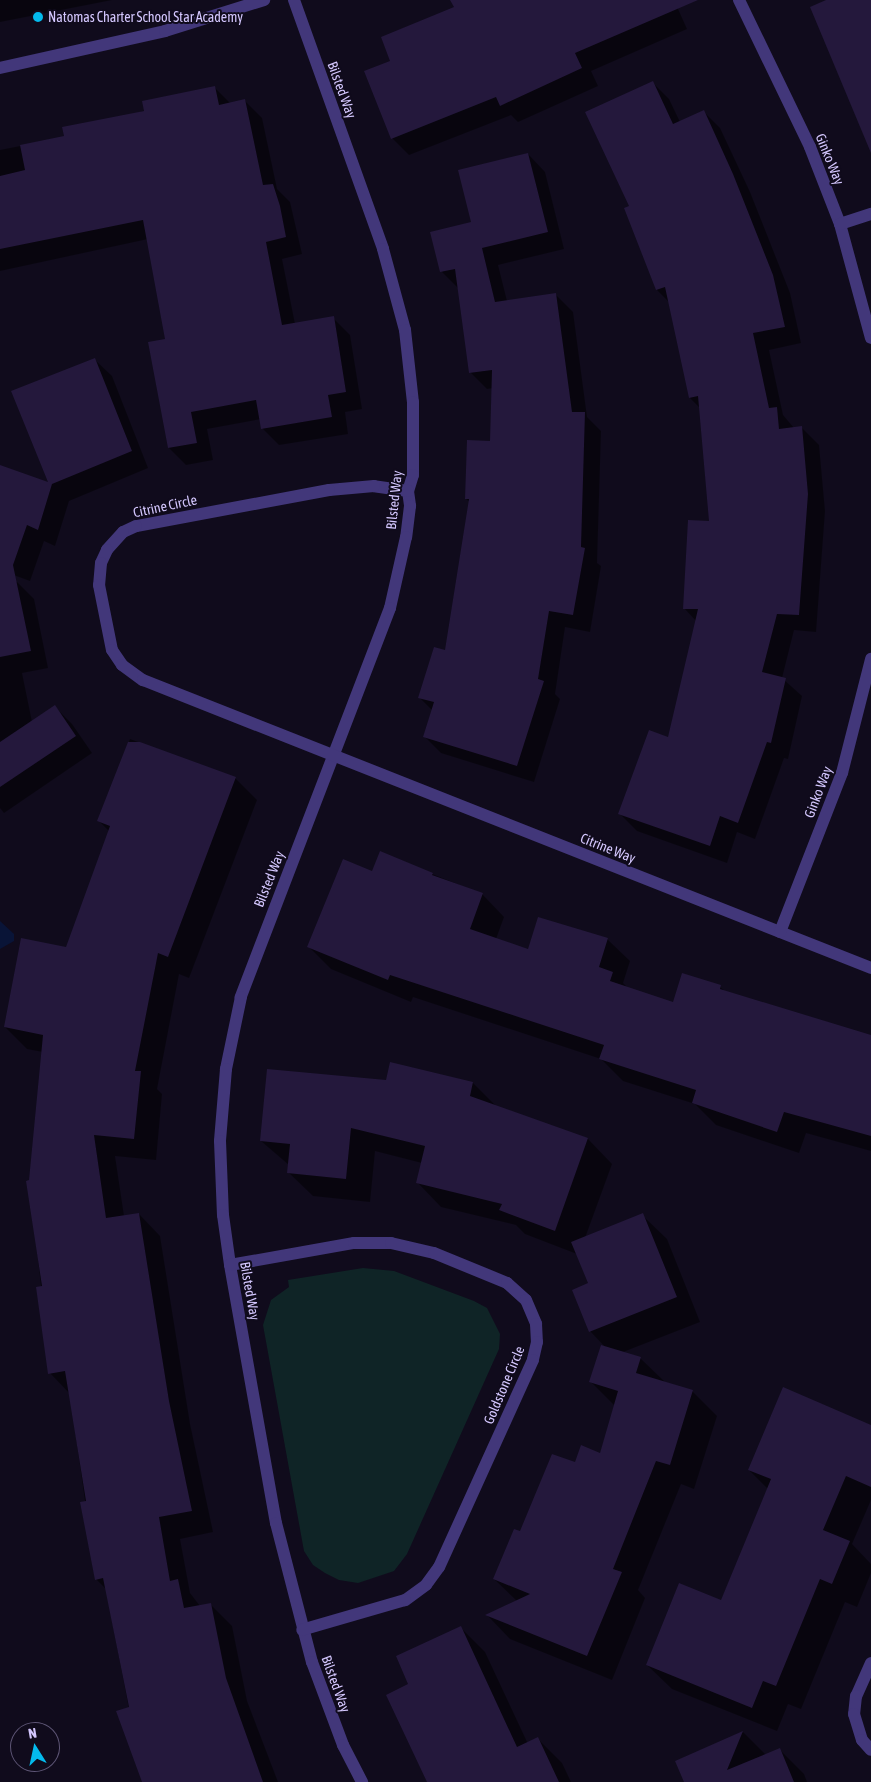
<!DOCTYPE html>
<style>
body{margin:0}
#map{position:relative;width:871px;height:1782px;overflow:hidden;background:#100b1c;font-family:"Asap Condensed",sans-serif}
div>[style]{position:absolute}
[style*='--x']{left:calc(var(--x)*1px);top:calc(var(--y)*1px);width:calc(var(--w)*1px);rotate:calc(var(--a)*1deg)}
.green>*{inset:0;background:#0f2426}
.water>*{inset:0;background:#091437}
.shadow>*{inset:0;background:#0007}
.building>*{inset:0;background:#24183c}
.minor>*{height:12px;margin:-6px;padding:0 6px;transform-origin:6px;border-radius:6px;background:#42377a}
.dots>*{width:14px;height:14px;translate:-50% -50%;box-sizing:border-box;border:2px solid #100b1c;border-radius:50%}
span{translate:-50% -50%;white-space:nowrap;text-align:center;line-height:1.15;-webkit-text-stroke:4px #100b1c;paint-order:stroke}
.poi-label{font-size:14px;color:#d4c7fe}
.left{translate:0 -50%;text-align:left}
.street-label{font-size:14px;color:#d4c7fe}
.north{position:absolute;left:10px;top:1722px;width:50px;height:50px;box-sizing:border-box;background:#100b1c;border:1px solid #5e5676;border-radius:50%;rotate:350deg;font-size:14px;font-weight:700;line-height:20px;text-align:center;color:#d4c7fe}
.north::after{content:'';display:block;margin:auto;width:18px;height:22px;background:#04baed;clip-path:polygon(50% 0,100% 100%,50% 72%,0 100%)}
</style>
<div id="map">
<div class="green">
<i style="clip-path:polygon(363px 1268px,394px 1271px,474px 1301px,487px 1308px,500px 1334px,499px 1349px,407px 1554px,394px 1571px,358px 1583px,339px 1580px,325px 1573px,313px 1565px,304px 1551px,263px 1325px,271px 1300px,289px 1287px,288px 1280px)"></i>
</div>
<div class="water">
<i style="clip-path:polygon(0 921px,14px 934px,14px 941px,0 949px)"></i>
</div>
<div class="shadow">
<i style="clip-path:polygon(0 0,112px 0,0 22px)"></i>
<i style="clip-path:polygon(458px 0,674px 0,687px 29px,591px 71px,598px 86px,518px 122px,511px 115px,409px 155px,392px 138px,392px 61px,456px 8px)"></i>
<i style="clip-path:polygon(652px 82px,669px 99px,680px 122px,703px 111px,720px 128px,750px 192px,790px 293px,801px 343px,769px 350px,783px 415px,794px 428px,802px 428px,819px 445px,825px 511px,816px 632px,794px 630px,782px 678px,802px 696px,788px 759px,784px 758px,755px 839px,737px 832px,727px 863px,637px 831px,620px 814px,669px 739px,696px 621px,684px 608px,710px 522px,700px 408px,690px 398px,669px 302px,657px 290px,626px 208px,631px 206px)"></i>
<i style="clip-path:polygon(214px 87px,231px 104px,245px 101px,262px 118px,277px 189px,290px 202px,302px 254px,282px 259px,295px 324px,333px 318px,350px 335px,362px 409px,345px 412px,348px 434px,279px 445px,262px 428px,261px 419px,207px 429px,213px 460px,186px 465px,169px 448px,150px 343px,167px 340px,148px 239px,0 271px,0 150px,66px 137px)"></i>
<i style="clip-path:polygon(528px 154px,545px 172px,564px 249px,498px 265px,507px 301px,556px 295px,573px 312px,587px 417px,601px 431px,597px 563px,601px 566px,590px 632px,565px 627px,555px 694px,560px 699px,534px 782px,441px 753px,424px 736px,432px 710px,419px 697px,446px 652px,470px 502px,466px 499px,491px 442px,493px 388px,487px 389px,470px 372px,459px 289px,442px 272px,473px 223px)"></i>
<i style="clip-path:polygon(94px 359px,112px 376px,148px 468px,69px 501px,55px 546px,44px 541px,30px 581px,0 570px,0 467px,50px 484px)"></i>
<i style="clip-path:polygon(17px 582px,34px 599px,48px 668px,22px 673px,32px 722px,55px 707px,72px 724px,92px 753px,4px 813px,0 808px,0 585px)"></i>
<i style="clip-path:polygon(130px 739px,235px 778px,257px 800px,189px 978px,179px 974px,157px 1089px,162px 1094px,156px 1160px,115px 1156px,124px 1216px,139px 1214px,160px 1236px,190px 1424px,213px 1532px,180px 1539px,190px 1593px,200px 1606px,210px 1604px,232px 1626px,247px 1701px,278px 1782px,143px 1782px,106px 1589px,96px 1579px,70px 1394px,50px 1373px,30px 1181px,43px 1052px,27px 1049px,5px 1027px,67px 949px,109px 831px,99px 821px)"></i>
<i style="clip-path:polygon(372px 872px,432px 874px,482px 894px,504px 917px,496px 939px,529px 951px,607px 939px,630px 961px,623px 983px,628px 988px,674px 1004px,720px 987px,726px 992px,871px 1036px,871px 1151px,806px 1133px,799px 1153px,716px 1125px,695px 1104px,623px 1081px,601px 1059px,413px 997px,411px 1002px,331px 969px,308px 946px)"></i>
<i style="clip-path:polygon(387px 1081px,473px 1083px,496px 1106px,588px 1139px,612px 1164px,585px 1238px,642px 1215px,667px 1239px,700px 1322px,623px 1352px,640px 1358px,665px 1382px,692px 1391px,717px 1416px,694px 1489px,681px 1484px,638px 1590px,645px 1598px,612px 1680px,510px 1639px,487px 1615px,517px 1601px,494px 1579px,521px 1533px,575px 1464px,600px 1454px,615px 1406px,591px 1382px,606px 1348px,590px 1331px,573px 1290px,590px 1284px,577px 1254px,525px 1234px,516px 1225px,441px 1207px,417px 1182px,422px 1163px,375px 1151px,370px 1202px,313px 1196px,288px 1172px,289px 1165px,261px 1141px)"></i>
<i style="clip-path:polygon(871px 1426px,871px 1500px,852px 1544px,871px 1564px,871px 1573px,857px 1607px,845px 1602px,801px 1709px,788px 1704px,777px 1731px,672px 1689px,647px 1665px,721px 1601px,768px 1489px,749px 1470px)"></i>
<i style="clip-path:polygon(460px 1627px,485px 1652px,528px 1744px,538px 1739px,562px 1763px,571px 1782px,433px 1782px,410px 1684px)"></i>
<i style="clip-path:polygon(743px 1732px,766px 1755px,779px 1749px,804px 1774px,807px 1782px,685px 1782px,676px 1761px)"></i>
</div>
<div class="building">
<i style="clip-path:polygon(450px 0,698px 0,575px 53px,582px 68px,500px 106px,496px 97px,391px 139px,364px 71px,390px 61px,381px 37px,454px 7px)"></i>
<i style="clip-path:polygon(826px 0,871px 0,871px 153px,810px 7px)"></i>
<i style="clip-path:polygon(653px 81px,673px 124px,704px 110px,733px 174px,773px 275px,785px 327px,753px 333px,769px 408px,777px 407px,779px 429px,802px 426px,808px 494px,799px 615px,777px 614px,762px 672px,786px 678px,771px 743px,767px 742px,738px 823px,720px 816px,710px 846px,618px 814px,649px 730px,668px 737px,698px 609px,683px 609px,688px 520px,709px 521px,698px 396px,689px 398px,665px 287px,656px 290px,624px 208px,629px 206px,585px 112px)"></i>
<i style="clip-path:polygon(215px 86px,219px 105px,245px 99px,263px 185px,273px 184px,280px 206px,286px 237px,266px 242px,282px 325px,334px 316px,346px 392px,328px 395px,332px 417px,261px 429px,256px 400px,191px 412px,197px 443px,168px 448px,148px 342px,165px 339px,143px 220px,0 249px,0 176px,25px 170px,20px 145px,64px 136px,62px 127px,144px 111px,142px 101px)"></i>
<i style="clip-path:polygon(528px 153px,548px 232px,482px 248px,495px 302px,556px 293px,572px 412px,585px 412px,581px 547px,585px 548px,573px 615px,549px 611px,538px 679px,544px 681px,517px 766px,423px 737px,434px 702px,418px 698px,434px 647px,445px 650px,469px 499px,465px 499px,467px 440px,490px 441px,492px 370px,469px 373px,455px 269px,440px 272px,430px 232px,471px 222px,458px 170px)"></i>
<i style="clip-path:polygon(95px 358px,132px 451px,52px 484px,38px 530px,27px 525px,13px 565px,31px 651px,0 657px,0 465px,48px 482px,11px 391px)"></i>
<i style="clip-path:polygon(55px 705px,76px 736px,0 787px,0 742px)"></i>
<i style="clip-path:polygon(128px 742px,140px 742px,236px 777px,168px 957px,158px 953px,135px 1071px,141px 1071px,134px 1139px,94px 1135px,106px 1218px,139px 1213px,169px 1401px,192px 1511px,159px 1517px,170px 1581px,178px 1579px,184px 1608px,211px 1603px,226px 1678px,263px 1782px,142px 1782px,116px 1711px,129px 1707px,103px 1578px,95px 1580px,80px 1502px,86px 1501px,65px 1371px,48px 1374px,36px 1287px,42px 1286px,26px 1181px,29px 1180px,43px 1035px,4px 1027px,21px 938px,66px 947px,110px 826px,97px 821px)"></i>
<i style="clip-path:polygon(380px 851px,433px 873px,432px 875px,483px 893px,470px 929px,528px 949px,538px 917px,608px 938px,599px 967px,613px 972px,610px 981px,673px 1002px,682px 973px,721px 985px,720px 989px,871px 1035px,871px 1136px,784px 1112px,777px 1132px,692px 1103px,696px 1090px,599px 1059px,604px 1045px,390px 975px,388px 980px,307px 947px,343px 859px,372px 871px)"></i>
<i style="clip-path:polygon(390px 1062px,473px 1082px,470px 1096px,588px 1138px,555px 1231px,499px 1210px,502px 1204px,416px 1183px,425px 1146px,351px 1128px,346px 1179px,287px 1173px,290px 1144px,260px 1141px,267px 1069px,386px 1080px)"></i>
<i style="clip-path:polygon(643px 1213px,677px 1297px,589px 1332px,572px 1290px,588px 1283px,571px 1242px)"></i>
<i style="clip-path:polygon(601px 1345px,641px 1357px,636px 1373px,693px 1390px,670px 1465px,656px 1461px,613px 1569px,622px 1572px,587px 1656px,485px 1615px,530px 1594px,493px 1579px,514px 1529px,520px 1531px,552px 1454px,575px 1462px,581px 1445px,600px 1453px,618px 1391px,589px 1382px)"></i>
<i style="clip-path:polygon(783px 1387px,871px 1425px,871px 1487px,846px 1476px,823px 1530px,850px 1541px,832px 1584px,820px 1579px,776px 1686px,763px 1681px,752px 1708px,646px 1665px,679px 1583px,721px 1600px,771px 1479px,748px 1470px)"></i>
<i style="clip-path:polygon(461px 1626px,517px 1747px,538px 1737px,559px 1782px,427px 1782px,386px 1695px,408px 1684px,396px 1656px)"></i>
<i style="clip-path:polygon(743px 1731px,727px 1770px,780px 1748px,794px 1782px,684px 1782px,675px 1761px)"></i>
</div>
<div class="minor">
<i style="--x:294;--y:0;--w:264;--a:70.3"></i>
<i style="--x:383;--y:249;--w:84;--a:74.8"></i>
<i style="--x:405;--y:330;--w:72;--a:83.7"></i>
<i style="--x:413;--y:402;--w:73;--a:90"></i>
<i style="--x:413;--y:475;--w:17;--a:107"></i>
<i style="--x:408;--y:491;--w:15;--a:82"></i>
<i style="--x:410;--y:506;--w:31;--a:97"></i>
<i style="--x:406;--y:537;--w:73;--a:102.7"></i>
<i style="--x:390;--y:608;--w:417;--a:111"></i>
<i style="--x:241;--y:997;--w:74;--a:101.8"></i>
<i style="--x:226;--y:1069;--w:72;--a:94.8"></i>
<i style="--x:220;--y:1141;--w:74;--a:87.7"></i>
<i style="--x:223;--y:1215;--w:50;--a:82"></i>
<i style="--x:230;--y:1265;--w:262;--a:79.9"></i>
<i style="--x:276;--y:1523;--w:144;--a:75.5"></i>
<i style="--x:312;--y:1662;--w:89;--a:69.5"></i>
<i style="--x:343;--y:1745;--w:42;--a:62.8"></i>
<i style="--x:739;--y:0;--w:163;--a:64.2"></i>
<i style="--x:810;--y:147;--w:83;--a:68.7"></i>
<i style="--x:840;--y:224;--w:118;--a:74.8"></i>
<i style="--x:0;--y:68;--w:169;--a:-12.6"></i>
<i style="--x:165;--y:31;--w:104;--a:-17.4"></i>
<i style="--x:840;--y:224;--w:33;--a:-18"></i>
<i style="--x:408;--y:491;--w:34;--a:-172"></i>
<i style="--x:374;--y:486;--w:45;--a:174.9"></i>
<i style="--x:329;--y:490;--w:196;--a:169.4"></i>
<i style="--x:136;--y:526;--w:14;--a:155"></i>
<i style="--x:123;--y:532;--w:24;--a:132"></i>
<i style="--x:107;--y:550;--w:14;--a:115"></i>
<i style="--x:101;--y:563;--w:22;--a:95"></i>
<i style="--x:99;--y:585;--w:66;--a:78.7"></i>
<i style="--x:112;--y:650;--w:18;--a:56"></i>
<i style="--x:122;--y:665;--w:26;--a:36"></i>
<i style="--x:143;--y:680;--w:783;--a:21.58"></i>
<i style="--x:780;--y:932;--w:171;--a:-68.7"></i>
<i style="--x:842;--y:773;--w:118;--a:-75.7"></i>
<i style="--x:230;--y:1265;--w:126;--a:-10.1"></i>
<i style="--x:354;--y:1243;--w:37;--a:0"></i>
<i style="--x:391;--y:1243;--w:44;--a:13.1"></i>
<i style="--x:434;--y:1253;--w:79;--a:22.3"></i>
<i style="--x:507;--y:1283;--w:25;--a:42"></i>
<i style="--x:526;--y:1300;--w:26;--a:67"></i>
<i style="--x:536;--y:1324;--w:18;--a:87"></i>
<i style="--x:537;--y:1342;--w:18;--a:103"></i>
<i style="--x:533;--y:1360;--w:227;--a:114.4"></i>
<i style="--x:439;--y:1567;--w:22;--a:126"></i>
<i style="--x:426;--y:1585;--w:26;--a:144"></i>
<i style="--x:405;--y:1600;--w:107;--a:163.8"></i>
<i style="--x:871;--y:1663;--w:36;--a:114"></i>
<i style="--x:856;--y:1696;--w:18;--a:96"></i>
<i style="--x:854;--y:1714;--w:27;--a:73"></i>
<i style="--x:862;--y:1740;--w:13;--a:48"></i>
</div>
<div class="dots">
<i style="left:38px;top:17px;background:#04baed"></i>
</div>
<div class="poi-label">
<span class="left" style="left:48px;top:17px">Natomas Charter School Star Academy</span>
</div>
<div class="street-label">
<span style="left:342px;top:90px;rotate:70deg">Bilsted Way</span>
<span style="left:830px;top:159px;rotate:68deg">Ginko Way</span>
<span style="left:394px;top:500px;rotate:-84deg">Bilsted Way</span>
<span style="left:165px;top:506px;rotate:-12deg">Citrine Circle</span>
<span style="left:818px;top:792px;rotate:-69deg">Ginko Way</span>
<span style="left:608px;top:848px;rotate:22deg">Citrine Way</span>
<span style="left:269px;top:879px;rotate:-68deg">Bilsted Way</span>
<span style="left:250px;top:1291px;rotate:80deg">Bilsted Way</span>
<span style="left:504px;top:1385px;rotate:-67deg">Goldstone Circle</span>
<span style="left:336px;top:1684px;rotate:70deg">Bilsted Way</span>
</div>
<div class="north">N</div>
</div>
